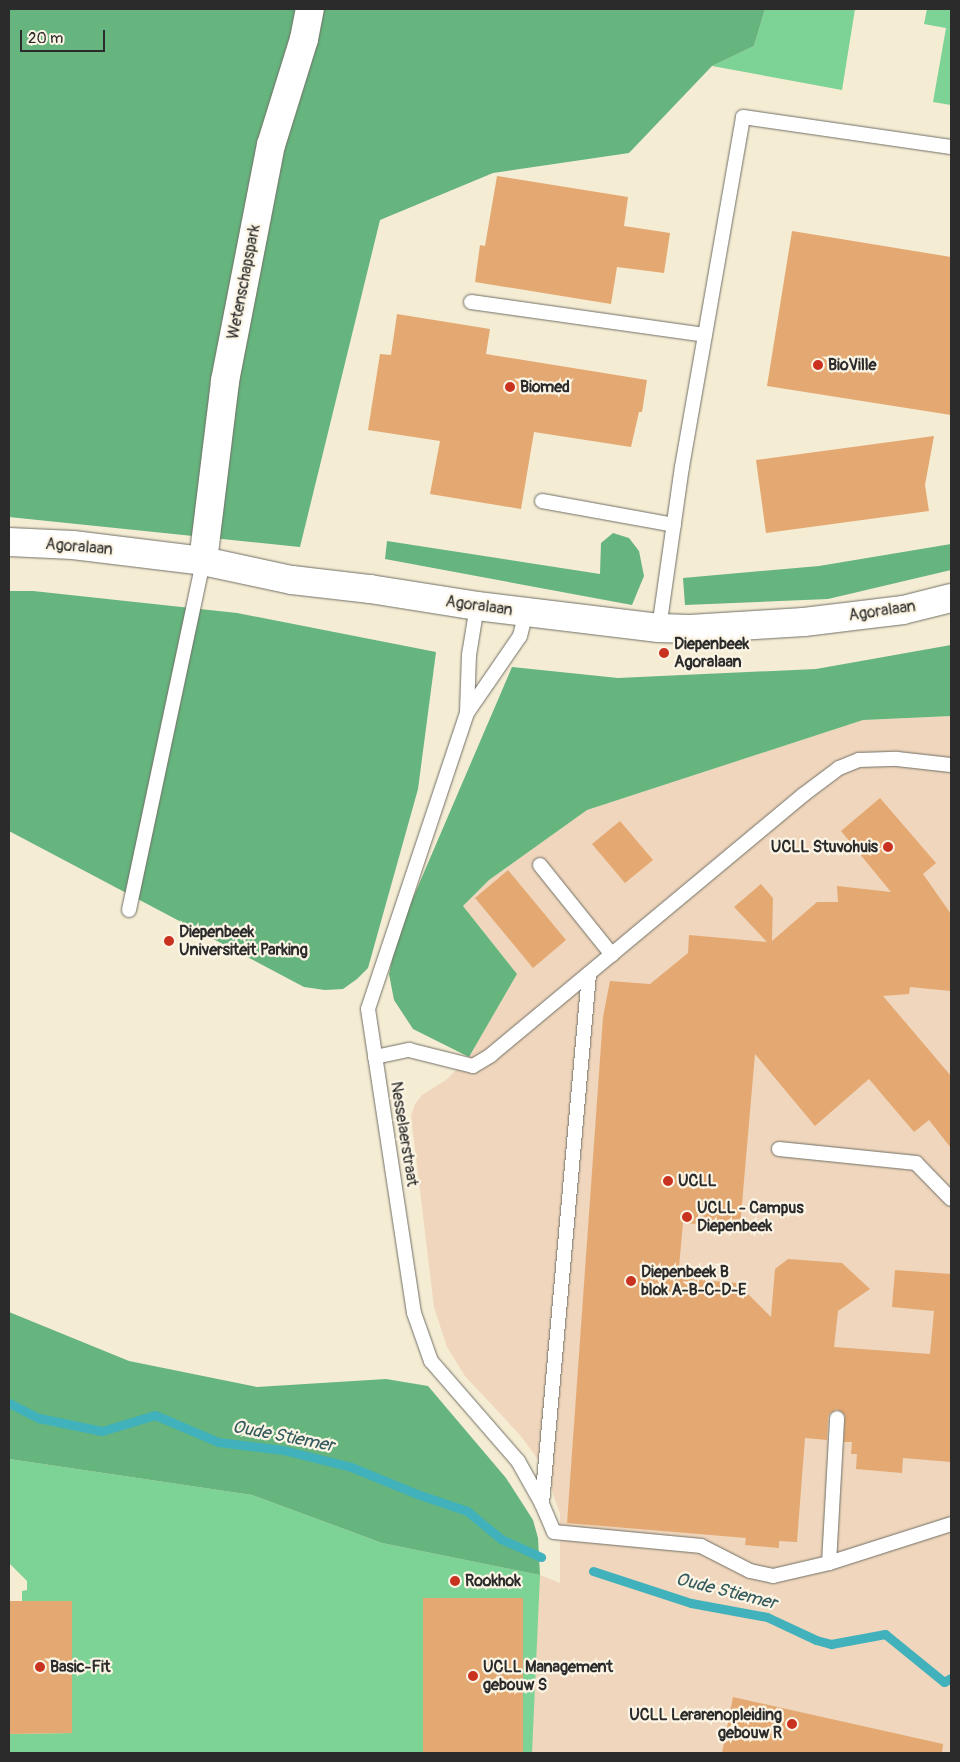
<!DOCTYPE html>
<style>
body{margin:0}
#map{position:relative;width:960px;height:1762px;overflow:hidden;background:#f4ecd3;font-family:Pangolin,sans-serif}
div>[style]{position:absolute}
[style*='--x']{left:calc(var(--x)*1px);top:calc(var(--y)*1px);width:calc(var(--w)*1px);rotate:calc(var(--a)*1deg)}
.built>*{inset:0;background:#efd6bc}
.green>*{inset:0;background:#7dd295}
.forest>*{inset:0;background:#66b47e}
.stream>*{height:9px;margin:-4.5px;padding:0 4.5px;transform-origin:4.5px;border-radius:4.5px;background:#41b1bb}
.building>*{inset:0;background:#e4a972}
.roads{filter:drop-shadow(0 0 1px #716f66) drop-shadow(0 0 1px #716f66)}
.lane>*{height:14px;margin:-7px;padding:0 7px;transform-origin:7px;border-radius:7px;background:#fff}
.street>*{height:28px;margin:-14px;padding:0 14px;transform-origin:14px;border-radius:14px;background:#fff}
.dots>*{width:14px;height:14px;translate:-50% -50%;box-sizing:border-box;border:2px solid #fcf5e5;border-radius:50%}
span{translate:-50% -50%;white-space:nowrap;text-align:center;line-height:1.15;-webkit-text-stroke:4.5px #fcf5e5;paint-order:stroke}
.street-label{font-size:16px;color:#2b2b2b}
.poi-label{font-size:16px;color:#2b2b2b;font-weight:700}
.left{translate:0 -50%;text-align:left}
.right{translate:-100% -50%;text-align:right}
.water-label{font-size:18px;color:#335a5d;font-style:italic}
.frame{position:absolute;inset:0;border:10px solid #2b2b2b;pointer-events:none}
.scale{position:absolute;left:20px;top:30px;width:85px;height:22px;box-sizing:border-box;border:2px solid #2b2b2b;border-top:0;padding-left:6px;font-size:15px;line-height:18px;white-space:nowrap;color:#2b2b2b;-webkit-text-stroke:4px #fcf5e5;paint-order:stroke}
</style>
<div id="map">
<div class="built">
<i style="clip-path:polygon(951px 716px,951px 1753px,388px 1753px,382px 1543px,540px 1575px,560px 1583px,560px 1514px,550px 1485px,537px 1458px,520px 1435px,465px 1376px,447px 1347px,434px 1307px,411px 1116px,415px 1104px,422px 1095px,446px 1080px,469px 1057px,517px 974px,463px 906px,489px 880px,587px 810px,863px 720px)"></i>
</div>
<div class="green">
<i style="clip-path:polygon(765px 9px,855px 9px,842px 90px,712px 66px,754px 46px)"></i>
<i style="clip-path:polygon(927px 9px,951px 9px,951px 105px,933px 102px,946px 28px,924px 24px)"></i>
<i style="clip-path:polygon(9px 1459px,252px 1495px,382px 1543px,540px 1575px,532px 1753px,9px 1753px,9px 1734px,72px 1733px,72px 1601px,22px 1601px,22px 1591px,27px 1590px,27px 1581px,9px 1563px)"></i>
</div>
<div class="forest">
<i style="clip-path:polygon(9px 9px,765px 9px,754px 46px,712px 66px,629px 153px,493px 173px,380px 220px,300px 547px,9px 517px)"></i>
<i style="clip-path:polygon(613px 533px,629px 538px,639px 551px,644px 576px,632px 605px,385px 559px,387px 541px,600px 574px,601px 543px)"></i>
<i style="clip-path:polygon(951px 544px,951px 570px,828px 599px,685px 605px,683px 578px,819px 566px)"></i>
<i style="clip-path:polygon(9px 591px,33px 591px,237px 613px,436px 652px,418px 789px,368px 968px,357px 979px,343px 989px,325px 990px,304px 987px,9px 831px)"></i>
<i style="clip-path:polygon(951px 645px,951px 716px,863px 720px,587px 810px,489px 880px,463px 906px,517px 974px,469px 1057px,413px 1029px,394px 1000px,389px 974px,398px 933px,512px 667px,618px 678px,816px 669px)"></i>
<i style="clip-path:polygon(9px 1312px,129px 1361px,257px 1387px,386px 1379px,428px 1386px,506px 1478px,533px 1520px,538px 1538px,540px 1575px,382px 1543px,252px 1495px,9px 1459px)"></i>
</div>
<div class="stream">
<i style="--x:9;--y:1403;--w:34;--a:27"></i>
<i style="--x:39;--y:1418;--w:64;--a:11.7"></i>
<i style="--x:102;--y:1431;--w:55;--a:-16.8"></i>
<i style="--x:155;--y:1415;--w:69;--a:23.2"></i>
<i style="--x:218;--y:1442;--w:65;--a:7"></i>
<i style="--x:283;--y:1450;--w:70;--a:14"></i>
<i style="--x:351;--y:1467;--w:71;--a:22.2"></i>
<i style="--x:417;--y:1494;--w:53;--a:18.8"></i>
<i style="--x:467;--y:1511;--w:44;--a:39.5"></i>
<i style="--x:501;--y:1539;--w:44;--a:24.2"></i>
<i style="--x:593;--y:1571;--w:103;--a:18.1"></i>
<i style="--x:691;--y:1603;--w:77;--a:10.4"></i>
<i style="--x:767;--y:1617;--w:54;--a:25.1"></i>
<i style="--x:816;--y:1640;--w:16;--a:15"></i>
<i style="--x:831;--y:1644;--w:55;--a:-10.5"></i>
<i style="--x:885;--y:1634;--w:76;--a:39.1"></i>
<i style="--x:944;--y:1682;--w:8;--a:-30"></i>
</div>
<div class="building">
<i style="clip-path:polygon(497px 176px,628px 197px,624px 226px,670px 233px,664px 273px,617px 267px,611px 304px,475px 282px,480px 245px,485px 246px)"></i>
<i style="clip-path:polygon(792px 231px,951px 257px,951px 415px,767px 386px)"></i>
<i style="clip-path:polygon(397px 314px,490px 329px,486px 354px,647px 380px,642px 412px,639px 412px,631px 447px,534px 432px,521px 509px,430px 494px,440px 441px,368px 430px,380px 354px,391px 355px)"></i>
<i style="clip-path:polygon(934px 436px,925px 485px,929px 511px,766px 533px,756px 460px)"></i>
<i style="clip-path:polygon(880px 798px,936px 863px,923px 874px,951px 914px,951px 991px,910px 987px,909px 994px,883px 996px,951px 1076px,951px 1148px,929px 1120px,914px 1132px,869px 1079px,815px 1126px,755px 1054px,740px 1227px,683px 1223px,678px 1278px,737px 1283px,771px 1317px,775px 1269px,788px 1259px,842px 1263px,870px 1289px,838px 1311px,834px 1347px,930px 1354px,934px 1311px,892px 1307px,895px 1270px,951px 1274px,951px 1462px,903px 1458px,902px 1473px,856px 1469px,857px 1454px,851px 1454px,852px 1442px,844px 1442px,845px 1415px,837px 1409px,830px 1413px,828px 1417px,827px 1440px,805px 1438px,797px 1542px,779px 1541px,779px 1548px,745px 1545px,746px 1538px,567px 1523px,603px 1017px,610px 981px,650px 984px,688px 953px,689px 935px,767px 942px,734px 907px,761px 884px,773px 898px,772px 941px,817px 902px,838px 902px,837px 886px,891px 892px,841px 831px)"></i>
<i style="clip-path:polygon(620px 821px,653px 860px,625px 883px,592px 844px)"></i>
<i style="clip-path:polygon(508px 870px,566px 940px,533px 968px,475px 898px)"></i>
<i style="clip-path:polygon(423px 1598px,523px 1598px,523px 1753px,423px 1753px)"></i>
<i style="clip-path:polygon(9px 1601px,72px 1601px,72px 1733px,9px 1734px)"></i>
<i style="clip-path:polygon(733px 1697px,943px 1744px,942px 1753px,722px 1753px)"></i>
</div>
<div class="roads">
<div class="lane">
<i style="--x:471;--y:302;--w:236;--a:8"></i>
<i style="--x:542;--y:501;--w:134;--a:10.3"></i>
<i style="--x:526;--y:612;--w:25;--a:104"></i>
<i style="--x:520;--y:636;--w:93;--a:124.5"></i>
<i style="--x:467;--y:713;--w:312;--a:108.5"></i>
<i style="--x:368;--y:1009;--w:307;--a:81.4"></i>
<i style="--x:414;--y:1313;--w:51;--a:70.5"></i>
<i style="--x:431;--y:1361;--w:133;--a:49"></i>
<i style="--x:518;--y:1461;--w:49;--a:60.8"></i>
<i style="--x:542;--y:1504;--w:30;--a:67"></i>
<i style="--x:554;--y:1532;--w:148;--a:5.4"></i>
<i style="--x:701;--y:1546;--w:55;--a:27"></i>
<i style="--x:750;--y:1571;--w:24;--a:12"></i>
<i style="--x:773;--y:1576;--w:57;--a:-13.1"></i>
<i style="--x:829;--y:1563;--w:128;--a:-17.7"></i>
<i style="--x:659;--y:628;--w:163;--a:-81.9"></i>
<i style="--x:682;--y:467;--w:355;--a:-80.1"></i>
<i style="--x:743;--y:117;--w:210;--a:8.2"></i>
<i style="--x:467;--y:712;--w:57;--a:-88"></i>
<i style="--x:469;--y:655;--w:50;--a:-80.7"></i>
<i style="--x:540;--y:865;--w:115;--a:51.3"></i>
<i style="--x:129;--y:910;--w:357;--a:-78"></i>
<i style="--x:375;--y:1057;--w:35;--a:-12"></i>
<i style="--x:409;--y:1050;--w:66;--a:14"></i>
<i style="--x:473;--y:1066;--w:21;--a:-31"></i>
<i style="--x:491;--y:1055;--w:406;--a:-39.8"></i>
<i style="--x:803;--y:795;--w:45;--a:-36.9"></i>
<i style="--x:839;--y:768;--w:22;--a:-22"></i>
<i style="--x:859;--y:760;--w:38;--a:-2"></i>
<i style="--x:897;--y:759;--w:54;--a:6.3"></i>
<i style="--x:779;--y:1149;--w:138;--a:5.8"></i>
<i style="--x:916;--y:1163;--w:50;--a:45.8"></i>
<i style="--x:542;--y:1504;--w:532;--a:-84.93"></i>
<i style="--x:829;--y:1563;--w:145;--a:-86.8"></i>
</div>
<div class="street">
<i style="--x:9;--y:542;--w:64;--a:2.7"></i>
<i style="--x:73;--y:545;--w:131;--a:7"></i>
<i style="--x:203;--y:561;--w:91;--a:12.1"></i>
<i style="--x:292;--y:580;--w:79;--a:6.6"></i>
<i style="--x:370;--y:589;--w:108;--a:9"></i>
<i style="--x:477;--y:606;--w:183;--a:6.9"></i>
<i style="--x:659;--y:628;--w:31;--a:2"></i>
<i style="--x:690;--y:629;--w:114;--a:-3.5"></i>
<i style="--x:804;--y:622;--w:100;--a:-6.9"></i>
<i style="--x:903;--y:610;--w:49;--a:-14"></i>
<i style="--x:203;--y:561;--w:181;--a:-83"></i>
<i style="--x:225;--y:381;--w:240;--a:-79"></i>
<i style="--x:271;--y:145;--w:111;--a:-72.7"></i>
<i style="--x:304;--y:39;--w:31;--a:-79"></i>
</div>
</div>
<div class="dots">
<i style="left:818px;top:365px;background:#c8321e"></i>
<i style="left:510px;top:387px;background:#c8321e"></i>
<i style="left:664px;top:653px;background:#c8321e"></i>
<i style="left:888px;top:847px;background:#c8321e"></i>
<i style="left:169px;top:941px;background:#c8321e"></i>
<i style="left:668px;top:1181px;background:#c8321e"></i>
<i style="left:687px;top:1217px;background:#c8321e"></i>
<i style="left:631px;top:1281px;background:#c8321e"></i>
<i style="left:455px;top:1581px;background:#c8321e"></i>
<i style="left:40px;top:1667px;background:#c8321e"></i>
<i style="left:473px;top:1676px;background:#c8321e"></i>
<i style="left:792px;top:1724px;background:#c8321e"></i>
</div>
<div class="street-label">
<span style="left:244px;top:282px;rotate:-79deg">Wetenschapspark</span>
<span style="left:79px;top:547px;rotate:5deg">Agoralaan</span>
<span style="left:479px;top:606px;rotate:8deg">Agoralaan</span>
<span style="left:882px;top:611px;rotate:-8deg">Agoralaan</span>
<span style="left:404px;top:1134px;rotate:81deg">Nesselaerstraat</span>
</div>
<div class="poi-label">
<span class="left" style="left:828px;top:365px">BioVille</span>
<span class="left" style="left:520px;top:387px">Biomed</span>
<span class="left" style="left:674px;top:653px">Diepenbeek<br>Agoralaan</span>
<span class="right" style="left:878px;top:847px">UCLL Stuvohuis</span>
<span class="left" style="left:179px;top:941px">Diepenbeek<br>Universiteit Parking</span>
<span class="left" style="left:678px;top:1181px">UCLL</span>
<span class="left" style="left:697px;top:1217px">UCLL - Campus<br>Diepenbeek</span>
<span class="left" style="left:641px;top:1281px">Diepenbeek B<br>blok A-B-C-D-E</span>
<span class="left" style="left:465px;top:1581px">Rookhok</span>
<span class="left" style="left:50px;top:1667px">Basic-Fit</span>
<span class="left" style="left:483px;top:1676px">UCLL Management<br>gebouw S</span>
<span class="right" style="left:782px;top:1724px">UCLL Lerarenopleiding<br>gebouw R</span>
</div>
<div class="water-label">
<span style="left:283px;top:1437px;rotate:11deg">Oude Stiemer</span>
<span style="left:726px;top:1592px;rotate:14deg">Oude Stiemer</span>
</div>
<div class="frame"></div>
<div class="scale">20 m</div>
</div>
